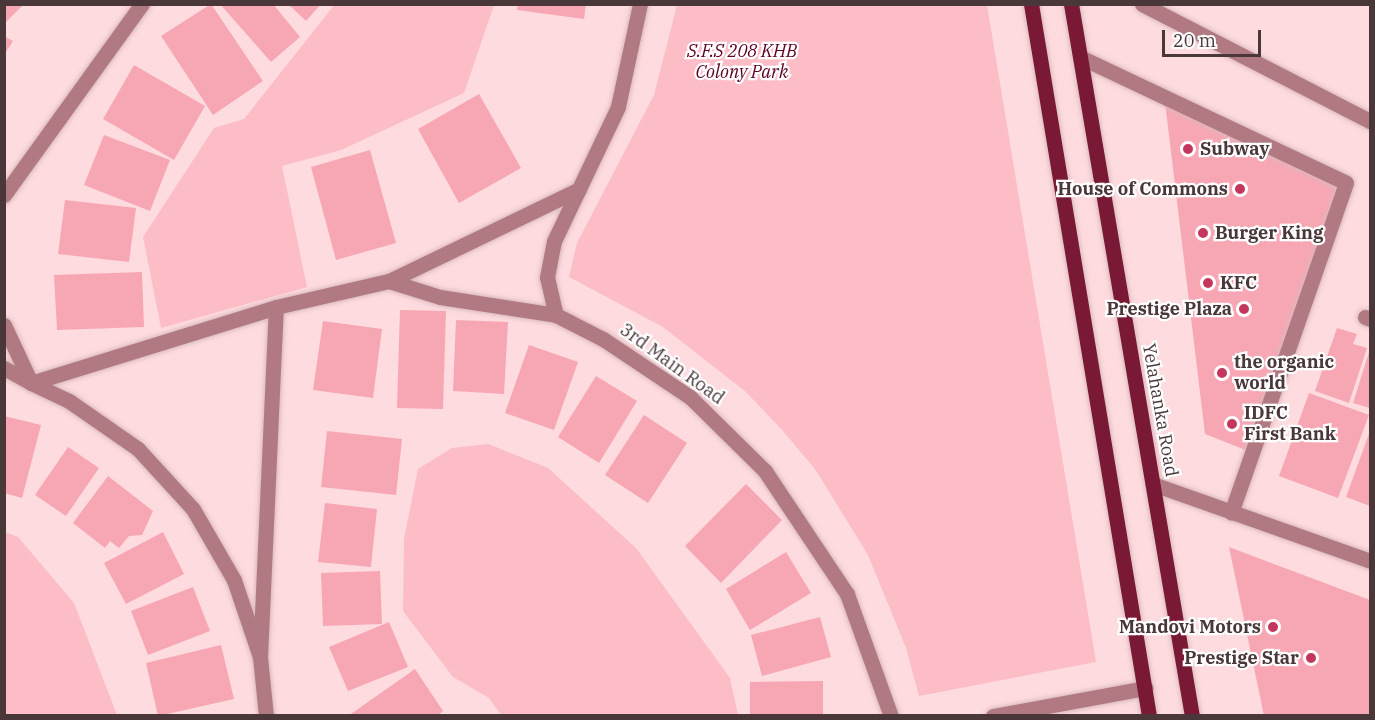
<!DOCTYPE html>
<style>
body{margin:0}
#map{position:relative;width:1375px;height:720px;overflow:hidden;background:#fedbdf;font-family:"IBM Plex Serif",serif}
div>[style]{position:absolute}
[style*='--x']{left:calc(var(--x)*1px);top:calc(var(--y)*1px);width:calc(var(--w)*1px);rotate:calc(var(--a)*1deg)}
.green>*{inset:0;background:#fcbdc6}
.building>*{inset:0;background:#f7a7b4}
.roads{filter:drop-shadow(0 0 2px #dababe) drop-shadow(0 0 2px #dababe)}
.minor>*{height:15px;margin:-7.5px;padding:0 7.5px;transform-origin:7.5px;border-radius:7.5px;background:#b17a83}
.major>*{height:15px;margin:-7.5px;padding:0 7.5px;transform-origin:7.5px;border-radius:7.5px;background:#7a1935}
.dots>*{width:16px;height:16px;translate:-50% -50%;box-sizing:border-box;border:3px solid #fff;border-radius:50%}
span{translate:-50% -50%;white-space:nowrap;text-align:center;line-height:1.15;-webkit-text-stroke:4.5px #fff;paint-order:stroke}
.park-label{font-size:18px;color:#5e0022;font-style:italic}
.poi-label{font-size:18px;color:#49373a;font-weight:700}
.left{translate:0 -50%;text-align:left}
.right{translate:-100% -50%;text-align:right}
.street-label{font-size:18px;color:#49373a}
.frame{position:absolute;inset:0;border:6px solid #49373a;pointer-events:none}
.scale{position:absolute;left:1162px;top:30px;width:99px;height:27px;box-sizing:border-box;border:3px solid #49373a;border-top:0;padding-left:8px;font-size:18px;line-height:21px;white-space:nowrap;color:#49373a;-webkit-text-stroke:4px #fff;paint-order:stroke}
</style>
<div id="map">
<div class="green">
<i style="clip-path:polygon(335px 4px,494px 5px,464px 93px,341px 150px,282px 166px,307px 287px,161px 328px,143px 237px,214px 128px,244px 119px)"></i>
<i style="clip-path:polygon(677px 5px,987px 5px,1096px 662px,919px 696px,906px 648px,868px 555px,815px 469px,783px 431px,746px 392px,663px 327px,569px 277px,577px 243px,654px 95px)"></i>
<i style="clip-path:polygon(488px 444px,548px 468px,636px 548px,730px 678px,738px 715px,501px 715px,489px 698px,453px 677px,403px 611px,404px 539px,418px 469px,452px 448px)"></i>
<i style="clip-path:polygon(5px 532px,18px 537px,74px 603px,117px 715px,5px 715px)"></i>
</div>
<div class="building">
<i style="clip-path:polygon(4px 4px,24px 4px,4px 24px)"></i>
<i style="clip-path:polygon(211px 4px,263px 81px,213px 115px,161px 36px)"></i>
<i style="clip-path:polygon(220px 4px,273px 4px,300px 37px,271px 62px)"></i>
<i style="clip-path:polygon(288px 4px,321px 4px,306px 21px)"></i>
<i style="clip-path:polygon(518px 4px,586px 4px,584px 19px,517px 10px)"></i>
<i style="clip-path:polygon(4px 36px,13px 41px,4px 55px)"></i>
<i style="clip-path:polygon(134px 65px,205px 106px,174px 160px,103px 119px)"></i>
<i style="clip-path:polygon(479px 94px,521px 168px,459px 203px,418px 129px)"></i>
<i style="clip-path:polygon(1165px 102px,1340px 184px,1248px 451px,1205px 434px)"></i>
<i style="clip-path:polygon(104px 135px,170px 160px,150px 211px,84px 185px)"></i>
<i style="clip-path:polygon(370px 150px,396px 243px,336px 260px,311px 167px)"></i>
<i style="clip-path:polygon(65px 200px,136px 208px,129px 262px,58px 254px)"></i>
<i style="clip-path:polygon(142px 272px,144px 327px,57px 330px,54px 275px)"></i>
<i style="clip-path:polygon(400px 310px,446px 311px,443px 409px,397px 408px)"></i>
<i style="clip-path:polygon(456px 320px,508px 322px,504px 394px,453px 391px)"></i>
<i style="clip-path:polygon(323px 321px,382px 329px,373px 398px,313px 390px)"></i>
<i style="clip-path:polygon(1337px 328px,1357px 334px,1353px 344px,1367px 348px,1349px 403px,1315px 391px)"></i>
<i style="clip-path:polygon(529px 345px,578px 362px,554px 430px,505px 413px)"></i>
<i style="clip-path:polygon(1370px 349px,1370px 408px,1353px 403px)"></i>
<i style="clip-path:polygon(596px 376px,637px 401px,599px 463px,558px 437px)"></i>
<i style="clip-path:polygon(1309px 393px,1369px 415px,1338px 498px,1279px 476px)"></i>
<i style="clip-path:polygon(644px 415px,687px 443px,648px 503px,605px 475px)"></i>
<i style="clip-path:polygon(4px 416px,41px 425px,22px 498px,4px 493px)"></i>
<i style="clip-path:polygon(327px 431px,402px 439px,396px 495px,321px 487px)"></i>
<i style="clip-path:polygon(1370px 431px,1370px 506px,1346px 497px)"></i>
<i style="clip-path:polygon(68px 447px,99px 468px,66px 516px,35px 495px)"></i>
<i style="clip-path:polygon(108px 476px,153px 511px,142px 535px,129px 536px,119px 548px,110px 541px,105px 548px,73px 523px)"></i>
<i style="clip-path:polygon(746px 484px,782px 520px,721px 583px,685px 546px)"></i>
<i style="clip-path:polygon(325px 503px,377px 509px,371px 567px,318px 562px)"></i>
<i style="clip-path:polygon(163px 532px,184px 574px,126px 604px,104px 563px)"></i>
<i style="clip-path:polygon(1229px 547px,1370px 600px,1370px 716px,1264px 716px)"></i>
<i style="clip-path:polygon(786px 552px,811px 593px,750px 630px,726px 589px)"></i>
<i style="clip-path:polygon(380px 571px,382px 624px,323px 626px,321px 573px)"></i>
<i style="clip-path:polygon(193px 587px,210px 631px,148px 655px,131px 611px)"></i>
<i style="clip-path:polygon(820px 617px,831px 657px,762px 676px,751px 635px)"></i>
<i style="clip-path:polygon(389px 622px,408px 667px,348px 691px,329px 647px)"></i>
<i style="clip-path:polygon(221px 645px,234px 699px,158px 716px,146px 663px)"></i>
<i style="clip-path:polygon(415px 669px,443px 711px,437px 716px,348px 716px)"></i>
<i style="clip-path:polygon(823px 681px,823px 716px,750px 716px,750px 682px)"></i>
</div>
<div class="roads">
<div class="minor">
<i style="--x:640;--y:4;--w:105;--a:102.1"></i>
<i style="--x:618;--y:107;--w:148;--a:115.5"></i>
<i style="--x:554;--y:241;--w:37;--a:101"></i>
<i style="--x:547;--y:277;--w:39;--a:77"></i>
<i style="--x:556;--y:315;--w:53;--a:27.1"></i>
<i style="--x:603;--y:339;--w:105;--a:33.7"></i>
<i style="--x:690;--y:397;--w:105;--a:44.6"></i>
<i style="--x:765;--y:471;--w:148;--a:56.3"></i>
<i style="--x:847;--y:594;--w:130;--a:70.2"></i>
<i style="--x:1142;--y:4;--w:256;--a:27.2"></i>
<i style="--x:1080;--y:57;--w:294;--a:25.3"></i>
<i style="--x:1346;--y:183;--w:349;--a:109.2"></i>
<i style="--x:4;--y:195;--w:236;--a:-54.2"></i>
<i style="--x:389;--y:281;--w:211;--a:-25.8"></i>
<i style="--x:1365;--y:317;--w:5;--a:22"></i>
<i style="--x:4;--y:325;--w:64;--a:65"></i>
<i style="--x:31;--y:383;--w:42;--a:25.3"></i>
<i style="--x:69;--y:401;--w:84;--a:34.8"></i>
<i style="--x:138;--y:449;--w:81;--a:47.5"></i>
<i style="--x:193;--y:509;--w:82;--a:60"></i>
<i style="--x:234;--y:580;--w:81;--a:71.3"></i>
<i style="--x:4;--y:368;--w:31;--a:29"></i>
<i style="--x:31;--y:383;--w:257;--a:-17.2"></i>
<i style="--x:276;--y:307;--w:116;--a:-13"></i>
<i style="--x:389;--y:281;--w:53;--a:17.4"></i>
<i style="--x:440;--y:297;--w:117;--a:8.8"></i>
<i style="--x:1153;--y:484;--w:230;--a:19.5"></i>
<i style="--x:266;--y:716;--w:59;--a:-95.8"></i>
<i style="--x:260;--y:657;--w:350;--a:-87.4"></i>
<i style="--x:993;--y:716;--w:155;--a:-10.4"></i>
</div>
<div class="major">
<i style="--x:1031;--y:4;--w:722;--a:80.59"></i>
<i style="--x:1071;--y:4;--w:722;--a:80.36"></i>
</div>
</div>
<div class="dots">
<i style="left:1188px;top:149px;background:#c5365e"></i>
<i style="left:1240px;top:189px;background:#c5365e"></i>
<i style="left:1203px;top:233px;background:#c5365e"></i>
<i style="left:1208px;top:283px;background:#c5365e"></i>
<i style="left:1244px;top:309px;background:#c5365e"></i>
<i style="left:1222px;top:373px;background:#c5365e"></i>
<i style="left:1232px;top:424px;background:#c5365e"></i>
<i style="left:1273px;top:627px;background:#c5365e"></i>
<i style="left:1311px;top:658px;background:#c5365e"></i>
</div>
<div class="park-label">
<span style="left:742px;top:62px">S.F.S 208 KHB<br>Colony Park</span>
</div>
<div class="poi-label">
<span class="left" style="left:1200px;top:149px">Subway</span>
<span class="right" style="left:1228px;top:189px">House of Commons</span>
<span class="left" style="left:1215px;top:233px">Burger King</span>
<span class="left" style="left:1220px;top:283px">KFC</span>
<span class="right" style="left:1232px;top:309px">Prestige Plaza</span>
<span class="left" style="left:1234px;top:373px">the organic<br>world</span>
<span class="left" style="left:1244px;top:424px">IDFC<br>First Bank</span>
<span class="right" style="left:1261px;top:627px">Mandovi Motors</span>
<span class="right" style="left:1299px;top:658px">Prestige Star</span>
</div>
<div class="street-label">
<span style="left:672px;top:364px;rotate:36deg">3rd Main Road</span>
<span style="left:1160px;top:410px;rotate:80deg">Yelahanka Road</span>
</div>
<div class="frame"></div>
<div class="scale">20 m</div>
</div>
